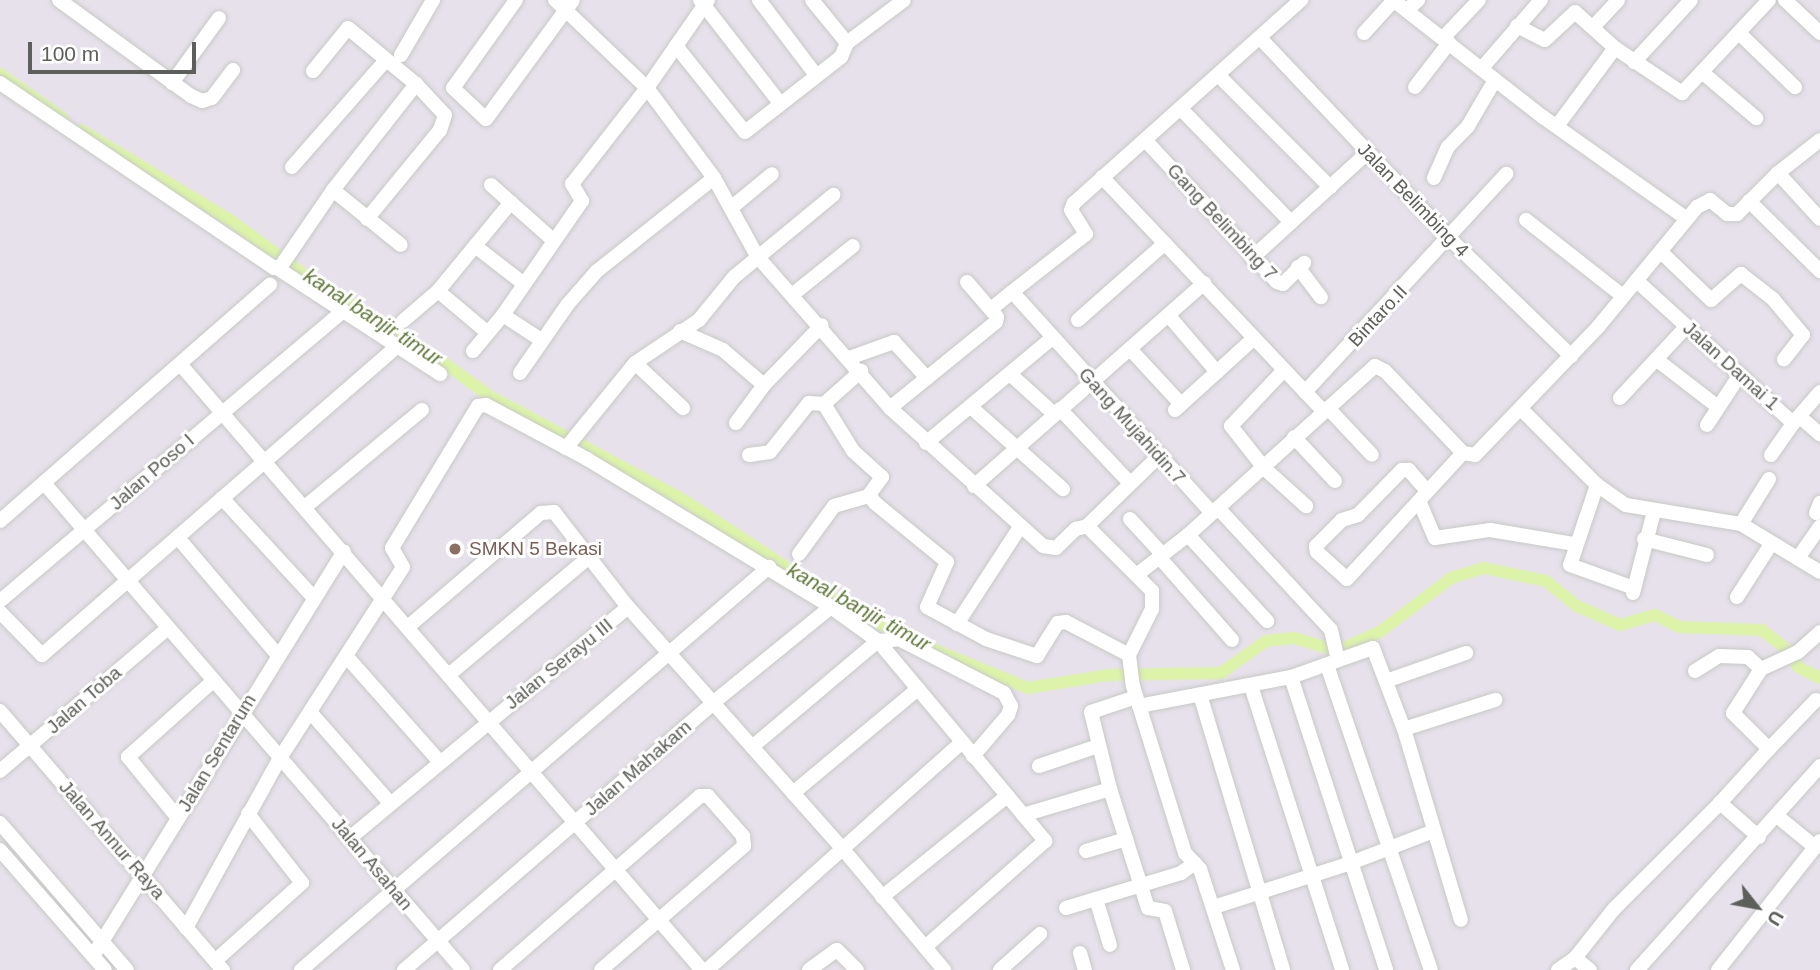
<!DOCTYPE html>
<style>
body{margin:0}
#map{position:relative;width:1820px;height:970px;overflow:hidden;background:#e7e1eb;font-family:Arial,sans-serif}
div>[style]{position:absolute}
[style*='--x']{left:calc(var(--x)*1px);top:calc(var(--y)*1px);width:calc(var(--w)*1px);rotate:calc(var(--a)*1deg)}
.canal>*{height:12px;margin:-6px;padding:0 6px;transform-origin:6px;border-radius:6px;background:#dcf3a9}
.roads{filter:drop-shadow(0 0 2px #c7cac5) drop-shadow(0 0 2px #c7cac5)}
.minor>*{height:14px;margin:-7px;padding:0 7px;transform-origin:7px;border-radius:7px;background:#fff}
.dots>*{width:19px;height:19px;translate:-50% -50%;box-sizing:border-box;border:4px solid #fff;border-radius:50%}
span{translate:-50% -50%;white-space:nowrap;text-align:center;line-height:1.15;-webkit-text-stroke:6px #fff;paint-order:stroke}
.street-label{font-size:19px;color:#5d605a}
.education-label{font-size:19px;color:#785e54}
.left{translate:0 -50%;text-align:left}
.water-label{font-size:21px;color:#617a3a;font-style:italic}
.north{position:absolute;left:1722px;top:872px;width:70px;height:70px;-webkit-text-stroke:5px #fff;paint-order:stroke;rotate:121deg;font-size:19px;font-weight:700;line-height:28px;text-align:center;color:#5d605a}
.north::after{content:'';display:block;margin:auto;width:24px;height:32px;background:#5d605a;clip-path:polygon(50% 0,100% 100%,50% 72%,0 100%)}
.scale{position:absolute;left:28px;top:42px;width:168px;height:32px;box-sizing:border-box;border:4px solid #5d605a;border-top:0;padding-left:9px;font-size:21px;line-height:24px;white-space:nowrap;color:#5d605a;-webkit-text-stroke:5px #fff;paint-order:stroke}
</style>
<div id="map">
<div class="canal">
<div style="--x:0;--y:74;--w:77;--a:34.9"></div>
<div style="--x:81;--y:130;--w:178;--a:31.2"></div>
<div style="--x:233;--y:222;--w:96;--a:36.5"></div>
<div style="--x:310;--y:279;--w:145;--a:31.7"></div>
<div style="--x:433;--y:355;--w:68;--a:36"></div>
<div style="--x:488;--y:395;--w:220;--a:28.2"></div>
<div style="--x:682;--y:499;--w:177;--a:33.2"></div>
<div style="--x:830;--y:596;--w:87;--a:28.9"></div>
<div style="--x:906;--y:638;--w:132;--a:22.3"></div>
<div style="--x:1028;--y:688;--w:81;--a:-9.2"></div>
<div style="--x:1108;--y:675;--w:113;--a:-1"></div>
<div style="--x:1221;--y:673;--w:55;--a:-35.4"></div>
<div style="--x:1266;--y:641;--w:28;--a:-6"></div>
<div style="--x:1294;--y:638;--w:46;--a:16.5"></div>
<div style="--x:1338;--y:651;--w:47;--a:-24.9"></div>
<div style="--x:1381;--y:631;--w:88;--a:-37.1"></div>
<div style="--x:1451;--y:578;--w:34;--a:-17"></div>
<div style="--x:1484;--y:568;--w:63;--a:11.8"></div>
<div style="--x:1546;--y:581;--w:40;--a:39"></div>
<div style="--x:1577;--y:606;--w:47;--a:23.8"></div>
<div style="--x:1620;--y:625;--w:36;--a:-16"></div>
<div style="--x:1655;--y:615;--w:28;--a:26"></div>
<div style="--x:1680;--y:627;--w:82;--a:2.1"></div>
<div style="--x:1762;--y:630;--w:34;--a:38"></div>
<div style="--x:1789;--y:651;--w:18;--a:61"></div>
<div style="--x:1798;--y:667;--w:25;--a:27"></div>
</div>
<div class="roads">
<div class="minor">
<div style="--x:59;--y:0;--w:163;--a:36"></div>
<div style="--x:191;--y:96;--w:12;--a:24"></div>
<div style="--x:202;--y:101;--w:10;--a:-17"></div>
<div style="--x:212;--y:98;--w:35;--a:-53"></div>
<div style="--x:516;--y:0;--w:108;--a:125.6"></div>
<div style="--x:453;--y:88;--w:45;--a:43.2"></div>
<div style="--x:486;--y:119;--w:147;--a:-53.8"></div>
<div style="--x:555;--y:0;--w:127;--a:43.7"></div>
<div style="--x:647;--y:88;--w:112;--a:53.3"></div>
<div style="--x:714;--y:178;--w:89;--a:61.1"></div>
<div style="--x:757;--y:256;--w:202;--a:48.8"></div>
<div style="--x:890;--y:408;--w:206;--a:42"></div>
<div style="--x:1043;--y:546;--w:13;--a:9"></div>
<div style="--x:1056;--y:548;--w:28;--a:-44"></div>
<div style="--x:1076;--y:529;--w:11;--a:-15"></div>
<div style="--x:1087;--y:526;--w:92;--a:45"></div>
<div style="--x:1152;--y:591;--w:18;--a:90"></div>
<div style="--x:1152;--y:609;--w:51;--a:116.6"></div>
<div style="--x:1129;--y:655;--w:31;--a:83"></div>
<div style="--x:1133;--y:686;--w:175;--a:72.7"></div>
<div style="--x:1185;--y:853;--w:22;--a:47"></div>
<div style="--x:1200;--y:869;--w:106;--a:71.9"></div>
<div style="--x:700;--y:0;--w:130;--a:52.2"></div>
<div style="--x:759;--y:0;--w:94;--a:52.8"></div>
<div style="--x:812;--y:0;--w:55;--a:50.9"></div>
<div style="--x:1393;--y:0;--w:190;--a:38"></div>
<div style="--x:1543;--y:117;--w:176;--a:35.3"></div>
<div style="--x:1785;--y:0;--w:48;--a:43.3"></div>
<div style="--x:1407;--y:10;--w:15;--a:-42"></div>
<div style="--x:1517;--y:26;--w:31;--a:27"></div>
<div style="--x:1545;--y:40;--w:41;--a:-43"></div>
<div style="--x:1575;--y:12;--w:54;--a:42"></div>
<div style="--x:1615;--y:48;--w:81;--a:33.9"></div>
<div style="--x:1682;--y:93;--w:127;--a:-46.9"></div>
<div style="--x:1594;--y:26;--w:35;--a:-47"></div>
<div style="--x:1364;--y:33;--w:45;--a:-47.7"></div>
<div style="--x:1739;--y:33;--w:78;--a:44"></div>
<div style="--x:1443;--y:38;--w:52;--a:-46.5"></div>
<div style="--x:1261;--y:39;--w:274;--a:46.6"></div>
<div style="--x:1449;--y:238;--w:170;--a:44"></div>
<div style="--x:676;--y:46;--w:110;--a:51.3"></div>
<div style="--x:745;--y:132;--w:122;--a:-38"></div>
<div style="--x:841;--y:57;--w:15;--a:-67"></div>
<div style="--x:847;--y:43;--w:71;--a:-37"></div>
<div style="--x:401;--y:55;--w:64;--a:-59.8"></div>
<div style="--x:1634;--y:62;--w:84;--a:-47.4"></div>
<div style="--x:1482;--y:68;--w:90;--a:-49.1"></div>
<div style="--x:313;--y:71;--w:55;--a:-50.9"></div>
<div style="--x:348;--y:28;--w:88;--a:39.5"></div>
<div style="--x:416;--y:84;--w:42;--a:46.9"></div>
<div style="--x:445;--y:115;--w:16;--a:108"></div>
<div style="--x:440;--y:130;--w:115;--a:129.4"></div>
<div style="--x:1703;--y:73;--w:70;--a:40.3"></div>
<div style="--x:1220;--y:77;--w:156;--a:45"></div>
<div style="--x:0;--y:83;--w:331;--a:34"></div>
<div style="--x:274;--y:268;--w:7;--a:-16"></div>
<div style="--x:281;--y:266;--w:92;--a:-55.6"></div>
<div style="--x:333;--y:190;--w:87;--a:39"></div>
<div style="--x:172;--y:83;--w:80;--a:-54.1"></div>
<div style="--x:1415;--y:87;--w:56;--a:-52.3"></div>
<div style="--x:1182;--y:110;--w:156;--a:45.8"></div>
<div style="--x:1557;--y:126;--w:97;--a:-53.4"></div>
<div style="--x:1146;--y:141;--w:192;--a:47.1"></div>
<div style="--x:1277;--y:282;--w:6;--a:18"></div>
<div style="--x:1283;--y:284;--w:30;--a:-45"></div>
<div style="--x:292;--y:167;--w:142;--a:-48.7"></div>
<div style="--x:1778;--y:173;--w:62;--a:47.6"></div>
<div style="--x:1102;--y:177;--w:320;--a:46.6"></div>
<div style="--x:1434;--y:178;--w:34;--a:-66"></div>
<div style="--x:1448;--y:147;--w:29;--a:-46"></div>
<div style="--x:1468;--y:126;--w:53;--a:-59.6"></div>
<div style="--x:491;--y:185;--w:84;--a:41.6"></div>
<div style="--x:333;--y:190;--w:135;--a:-51.9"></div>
<div style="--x:1749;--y:201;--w:100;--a:44.6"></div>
<div style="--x:731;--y:208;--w:53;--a:-39.7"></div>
<div style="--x:1526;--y:220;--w:123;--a:38.1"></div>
<div style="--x:475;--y:246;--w:62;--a:37.8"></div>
<div style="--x:1662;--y:253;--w:68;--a:43.8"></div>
<div style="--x:1711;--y:300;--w:40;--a:-41"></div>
<div style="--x:1741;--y:274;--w:41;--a:38"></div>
<div style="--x:1773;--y:299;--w:47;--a:50.2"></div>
<div style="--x:1803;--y:335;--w:31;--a:128"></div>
<div style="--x:1252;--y:258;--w:156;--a:-42.4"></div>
<div style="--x:1298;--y:267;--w:38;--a:53"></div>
<div style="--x:277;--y:268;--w:79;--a:33.1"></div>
<div style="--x:1638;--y:282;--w:210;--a:42.3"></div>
<div style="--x:1793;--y:423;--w:41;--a:-48.9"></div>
<div style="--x:438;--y:291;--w:65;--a:40"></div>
<div style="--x:792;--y:295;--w:78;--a:-38.8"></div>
<div style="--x:991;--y:309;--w:27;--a:-39"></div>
<div style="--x:503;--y:315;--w:139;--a:-55.3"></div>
<div style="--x:582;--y:201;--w:20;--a:-120"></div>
<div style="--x:572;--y:184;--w:122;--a:-52"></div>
<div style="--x:647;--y:88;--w:107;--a:-55.3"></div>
<div style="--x:1169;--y:316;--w:74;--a:49.4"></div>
<div style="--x:1078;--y:320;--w:116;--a:-41.5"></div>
<div style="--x:403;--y:321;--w:46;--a:-40.6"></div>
<div style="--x:438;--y:291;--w:115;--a:-50.6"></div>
<div style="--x:680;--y:331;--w:47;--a:23.8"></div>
<div style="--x:723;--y:350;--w:54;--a:40.5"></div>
<div style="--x:1130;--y:349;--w:75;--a:47.2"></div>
<div style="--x:473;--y:351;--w:47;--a:-50.2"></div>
<div style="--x:503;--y:315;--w:45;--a:33.3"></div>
<div style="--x:849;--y:358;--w:48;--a:-19.6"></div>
<div style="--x:894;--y:342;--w:49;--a:47.5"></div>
<div style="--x:1657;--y:360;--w:77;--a:37.6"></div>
<div style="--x:635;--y:363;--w:66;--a:43.2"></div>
<div style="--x:180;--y:364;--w:800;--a:49.26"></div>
<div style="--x:1284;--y:370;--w:77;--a:133.4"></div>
<div style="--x:1231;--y:426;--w:53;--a:51.8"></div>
<div style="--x:1264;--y:468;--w:57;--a:42.1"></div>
<div style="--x:520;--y:373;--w:84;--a:-55.2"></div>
<div style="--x:568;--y:304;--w:44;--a:-48.7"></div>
<div style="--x:597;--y:271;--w:149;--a:-38.5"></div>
<div style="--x:1010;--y:374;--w:58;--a:42.2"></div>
<div style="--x:1305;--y:392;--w:297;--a:-47.3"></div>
<div style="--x:1620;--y:398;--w:98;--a:-47.1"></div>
<div style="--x:824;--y:404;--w:55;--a:58.3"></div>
<div style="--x:853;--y:451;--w:39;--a:42"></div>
<div style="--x:882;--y:477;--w:22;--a:126"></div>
<div style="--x:869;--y:495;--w:10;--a:53"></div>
<div style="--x:875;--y:503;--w:93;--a:39.3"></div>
<div style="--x:947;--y:562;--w:49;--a:114"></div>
<div style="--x:927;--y:607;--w:67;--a:28.5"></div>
<div style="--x:986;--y:639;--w:54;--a:18.4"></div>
<div style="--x:1037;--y:656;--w:39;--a:-58"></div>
<div style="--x:1058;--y:623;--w:8;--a:-7"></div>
<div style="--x:1066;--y:622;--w:71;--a:27.6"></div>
<div style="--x:890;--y:408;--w:136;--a:-39.1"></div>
<div style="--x:996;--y:322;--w:5;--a:-79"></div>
<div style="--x:997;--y:317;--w:46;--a:-130.6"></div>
<div style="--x:972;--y:408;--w:122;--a:41.7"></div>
<div style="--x:1328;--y:408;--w:64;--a:46.9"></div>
<div style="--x:1060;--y:409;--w:102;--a:46.6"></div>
<div style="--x:1175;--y:410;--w:107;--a:-42.3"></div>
<div style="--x:1522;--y:410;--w:106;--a:45"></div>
<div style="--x:1597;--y:485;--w:35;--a:35"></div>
<div style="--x:1626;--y:505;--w:117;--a:9.4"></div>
<div style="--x:1741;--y:524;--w:92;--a:31.3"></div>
<div style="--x:1799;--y:416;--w:28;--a:41"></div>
<div style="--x:736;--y:423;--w:47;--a:-53.6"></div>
<div style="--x:764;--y:385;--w:83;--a:-46"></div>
<div style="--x:1707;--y:425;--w:59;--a:-56.9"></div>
<div style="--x:1294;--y:437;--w:60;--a:47"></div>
<div style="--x:926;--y:443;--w:164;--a:-39.8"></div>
<div style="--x:566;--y:448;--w:109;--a:-50.9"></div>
<div style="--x:635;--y:363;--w:77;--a:-33.9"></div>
<div style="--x:699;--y:320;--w:55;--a:-50.9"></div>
<div style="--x:734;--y:277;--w:129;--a:-39.6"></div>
<div style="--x:749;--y:455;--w:21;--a:-8"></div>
<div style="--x:770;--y:452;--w:63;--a:-51.5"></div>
<div style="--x:809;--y:403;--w:15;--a:4"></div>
<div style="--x:824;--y:404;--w:50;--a:-41.7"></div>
<div style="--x:1771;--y:455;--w:39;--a:-55"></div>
<div style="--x:44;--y:483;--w:642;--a:49.29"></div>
<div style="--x:1597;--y:485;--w:84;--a:108.6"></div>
<div style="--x:1570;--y:565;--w:68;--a:19.8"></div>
<div style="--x:974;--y:486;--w:307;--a:-41.4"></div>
<div style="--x:1427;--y:491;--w:28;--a:-131"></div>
<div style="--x:1409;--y:470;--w:7;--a:180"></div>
<div style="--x:1402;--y:470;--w:63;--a:134.4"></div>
<div style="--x:1358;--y:515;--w:17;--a:163"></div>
<div style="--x:1342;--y:520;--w:37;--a:135"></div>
<div style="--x:1316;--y:546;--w:6;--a:81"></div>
<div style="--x:1317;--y:552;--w:40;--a:42"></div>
<div style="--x:1347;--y:579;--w:171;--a:-47.4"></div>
<div style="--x:222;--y:498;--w:136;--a:47.4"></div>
<div style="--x:1420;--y:503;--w:38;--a:67"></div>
<div style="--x:1435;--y:538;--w:56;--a:-8.3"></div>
<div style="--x:1490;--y:530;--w:86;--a:9.4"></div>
<div style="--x:305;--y:507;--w:152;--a:-39.7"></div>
<div style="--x:1218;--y:508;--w:166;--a:47.2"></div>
<div style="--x:1331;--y:630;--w:31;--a:77"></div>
<div style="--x:1212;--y:513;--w:298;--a:-132.1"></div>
<div style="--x:1012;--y:292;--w:94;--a:-38.1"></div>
<div style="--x:1086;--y:234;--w:28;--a:-122"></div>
<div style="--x:1071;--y:210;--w:8;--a:-67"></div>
<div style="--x:1074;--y:203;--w:305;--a:-41.8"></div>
<div style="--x:1816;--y:513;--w:11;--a:-68"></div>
<div style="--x:1130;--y:519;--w:49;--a:47.5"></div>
<div style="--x:0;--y:521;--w:359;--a:-41.2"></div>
<div style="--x:1741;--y:524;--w:53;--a:-58.1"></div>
<div style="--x:1087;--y:526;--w:100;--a:-44.2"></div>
<div style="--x:1188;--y:535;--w:117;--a:47.4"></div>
<div style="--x:179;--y:539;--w:151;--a:49.6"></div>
<div style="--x:1644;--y:539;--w:65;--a:14.3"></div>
<div style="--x:799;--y:554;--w:59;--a:-53.9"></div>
<div style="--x:834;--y:506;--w:37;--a:-16"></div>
<div style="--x:1160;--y:558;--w:109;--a:48.7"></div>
<div style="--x:1798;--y:558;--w:39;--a:-55"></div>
<div style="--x:1139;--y:573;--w:62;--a:-37.8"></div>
<div style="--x:1188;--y:535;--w:252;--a:-42.1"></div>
<div style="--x:1375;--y:366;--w:11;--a:27"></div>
<div style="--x:1385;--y:371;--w:113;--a:46.4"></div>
<div style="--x:1463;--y:453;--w:12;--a:9"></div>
<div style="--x:1475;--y:455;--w:178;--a:-46.1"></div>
<div style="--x:1598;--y:327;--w:156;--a:-50.5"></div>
<div style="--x:1697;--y:207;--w:15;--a:-28"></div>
<div style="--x:1710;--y:200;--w:22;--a:39"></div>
<div style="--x:1727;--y:214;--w:10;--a:0"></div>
<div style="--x:1737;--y:214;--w:58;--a:-45"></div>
<div style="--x:1778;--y:173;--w:53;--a:-38.2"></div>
<div style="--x:1633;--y:593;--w:85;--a:-75.6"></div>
<div style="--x:1737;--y:597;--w:63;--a:-57.3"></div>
<div style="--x:0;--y:601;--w:449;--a:-40.2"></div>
<div style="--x:343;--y:311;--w:116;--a:33"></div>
<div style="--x:0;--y:612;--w:60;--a:45.7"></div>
<div style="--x:42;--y:655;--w:471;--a:-41"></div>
<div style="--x:957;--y:624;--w:116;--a:-57"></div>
<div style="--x:409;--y:626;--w:174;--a:-40.6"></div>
<div style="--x:541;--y:513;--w:13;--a:-4"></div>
<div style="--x:554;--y:512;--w:120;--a:52.1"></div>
<div style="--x:628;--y:607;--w:322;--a:48.4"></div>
<div style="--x:842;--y:848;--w:159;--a:50.1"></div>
<div style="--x:347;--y:657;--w:140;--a:48.5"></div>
<div style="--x:1327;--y:665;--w:322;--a:71.2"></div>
<div style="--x:1695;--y:671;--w:28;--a:-32"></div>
<div style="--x:1719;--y:656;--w:29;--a:2"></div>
<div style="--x:1748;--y:657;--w:18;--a:43"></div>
<div style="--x:451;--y:673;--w:177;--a:-40"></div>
<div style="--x:1291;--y:677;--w:308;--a:72"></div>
<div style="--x:1386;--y:681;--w:85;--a:-19.3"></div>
<div style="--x:1251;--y:686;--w:298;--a:72.2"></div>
<div style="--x:1201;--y:698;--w:284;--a:73.2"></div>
<div style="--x:1139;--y:706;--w:155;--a:-10.8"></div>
<div style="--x:1291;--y:677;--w:87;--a:-19.5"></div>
<div style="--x:1373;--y:648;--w:87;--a:69.1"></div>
<div style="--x:1404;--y:729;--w:199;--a:73.4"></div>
<div style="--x:0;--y:711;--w:342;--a:49.3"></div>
<div style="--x:311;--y:713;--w:120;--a:48.7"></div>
<div style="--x:1404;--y:729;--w:96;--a:-17.7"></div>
<div style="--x:752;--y:747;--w:165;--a:-40.1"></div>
<div style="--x:878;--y:641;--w:261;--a:50.1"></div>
<div style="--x:1045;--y:841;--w:160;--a:138.5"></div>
<div style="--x:1769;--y:749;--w:68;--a:-46.2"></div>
<div style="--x:1039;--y:766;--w:62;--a:-18.7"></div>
<div style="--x:0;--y:771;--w:221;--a:-40.4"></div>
<div style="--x:1110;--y:789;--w:125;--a:72.3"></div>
<div style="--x:1148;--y:908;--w:17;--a:10"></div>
<div style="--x:1165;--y:911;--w:62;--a:73"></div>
<div style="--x:793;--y:793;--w:163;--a:-39.8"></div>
<div style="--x:1023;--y:815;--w:91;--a:-16.6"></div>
<div style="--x:1110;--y:789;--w:79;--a:-103.9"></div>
<div style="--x:1091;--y:712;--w:47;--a:-18.4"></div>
<div style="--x:1777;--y:816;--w:49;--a:39.2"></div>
<div style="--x:178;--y:818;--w:79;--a:-129.3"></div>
<div style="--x:128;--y:757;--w:115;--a:-41.8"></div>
<div style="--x:0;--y:823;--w:194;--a:49.2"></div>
<div style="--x:351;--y:837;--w:360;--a:-39.7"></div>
<div style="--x:1759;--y:837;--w:52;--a:-138.9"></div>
<div style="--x:1720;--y:803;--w:73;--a:-47.8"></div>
<div style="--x:1769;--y:749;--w:51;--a:-135"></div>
<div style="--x:1733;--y:713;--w:52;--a:-57.5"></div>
<div style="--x:1761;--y:669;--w:41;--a:-24.7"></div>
<div style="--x:1798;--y:652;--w:30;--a:-42"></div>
<div style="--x:0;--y:850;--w:159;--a:48.8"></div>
<div style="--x:1086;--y:851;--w:42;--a:-16.7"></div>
<div style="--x:882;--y:897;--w:161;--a:-38.9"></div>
<div style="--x:1096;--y:899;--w:48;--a:73.1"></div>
<div style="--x:1214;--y:907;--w:141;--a:-17.8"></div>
<div style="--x:1348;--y:864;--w:92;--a:-21"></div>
<div style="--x:1066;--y:908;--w:120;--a:-16.9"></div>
<div style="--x:1181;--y:873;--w:17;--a:-36"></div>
<div style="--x:186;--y:928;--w:194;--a:-61.1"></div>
<div style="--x:280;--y:758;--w:227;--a:-57.2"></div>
<div style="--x:403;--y:567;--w:22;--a:-120"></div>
<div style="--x:392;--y:548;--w:166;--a:-58.8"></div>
<div style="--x:478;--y:406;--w:8;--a:-7"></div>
<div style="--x:486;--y:405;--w:115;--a:28.1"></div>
<div style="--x:587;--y:459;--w:285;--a:31.2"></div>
<div style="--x:1080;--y:953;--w:18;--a:74"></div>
<div style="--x:93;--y:956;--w:476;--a:-58.2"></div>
<div style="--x:1575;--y:958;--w:63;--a:-51.5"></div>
<div style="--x:1614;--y:909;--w:150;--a:-45"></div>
<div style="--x:215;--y:961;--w:117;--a:-41.9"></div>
<div style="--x:302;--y:883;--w:88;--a:-128"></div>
<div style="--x:301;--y:970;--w:618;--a:-40.73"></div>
<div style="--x:404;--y:970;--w:410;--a:-40.8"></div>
<div style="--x:714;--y:702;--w:151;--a:-39.1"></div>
<div style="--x:831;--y:607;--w:58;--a:35.9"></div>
<div style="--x:878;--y:641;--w:21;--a:-5"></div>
<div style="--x:899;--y:639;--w:118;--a:27.2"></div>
<div style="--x:1004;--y:693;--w:15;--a:62"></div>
<div style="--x:1011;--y:706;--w:9;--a:108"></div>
<div style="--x:1008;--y:715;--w:54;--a:130.5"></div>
<div style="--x:500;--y:970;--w:265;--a:-41"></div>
<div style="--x:700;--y:796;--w:8;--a:0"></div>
<div style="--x:708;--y:796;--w:53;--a:48.8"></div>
<div style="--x:743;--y:836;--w:10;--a:84"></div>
<div style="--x:744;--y:846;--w:189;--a:139.1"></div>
<div style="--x:707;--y:970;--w:341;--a:-41.8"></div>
<div style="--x:809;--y:970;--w:34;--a:-36"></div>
<div style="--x:837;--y:950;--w:28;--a:45"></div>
<div style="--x:1000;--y:970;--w:54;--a:-42"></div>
<div style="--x:1558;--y:970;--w:21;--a:-35"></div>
<div style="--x:1575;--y:958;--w:19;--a:39"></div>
<div style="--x:1637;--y:970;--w:274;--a:-48.1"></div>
<div style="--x:1718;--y:970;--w:164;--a:-51.7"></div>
</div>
</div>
<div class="dots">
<div style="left:455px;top:549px;background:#8d6e63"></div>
</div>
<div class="street-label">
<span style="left:1413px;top:200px;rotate:46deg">Jalan Belimbing 4</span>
<span style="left:1222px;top:222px;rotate:47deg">Gang Belimbing 7</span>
<span style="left:1378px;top:316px;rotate:-47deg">Bintaro.II</span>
<span style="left:1731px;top:366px;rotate:42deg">Jalan Damai 1</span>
<span style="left:1132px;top:426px;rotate:48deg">Gang Mujahidin.7</span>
<span style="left:152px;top:472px;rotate:-41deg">Jalan Poso I</span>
<span style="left:559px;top:664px;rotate:-39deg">Jalan Serayu III</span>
<span style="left:84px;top:700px;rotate:-41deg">Jalan Toba</span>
<span style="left:217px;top:753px;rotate:-59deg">Jalan Sentarum</span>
<span style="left:638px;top:768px;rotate:-41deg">Jalan Mahakam</span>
<span style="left:112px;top:840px;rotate:49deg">Jalan Annur Raya</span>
<span style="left:372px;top:864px;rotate:50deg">Jalan Asahan</span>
</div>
<div class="education-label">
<span class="left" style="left:469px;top:549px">SMKN 5 Bekasi</span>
</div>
<div class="water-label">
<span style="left:373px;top:317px;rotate:33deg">kanal banjir timur</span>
<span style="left:859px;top:607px;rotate:29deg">kanal banjir timur</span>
</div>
<div class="north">U</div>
<div class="scale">100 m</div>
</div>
